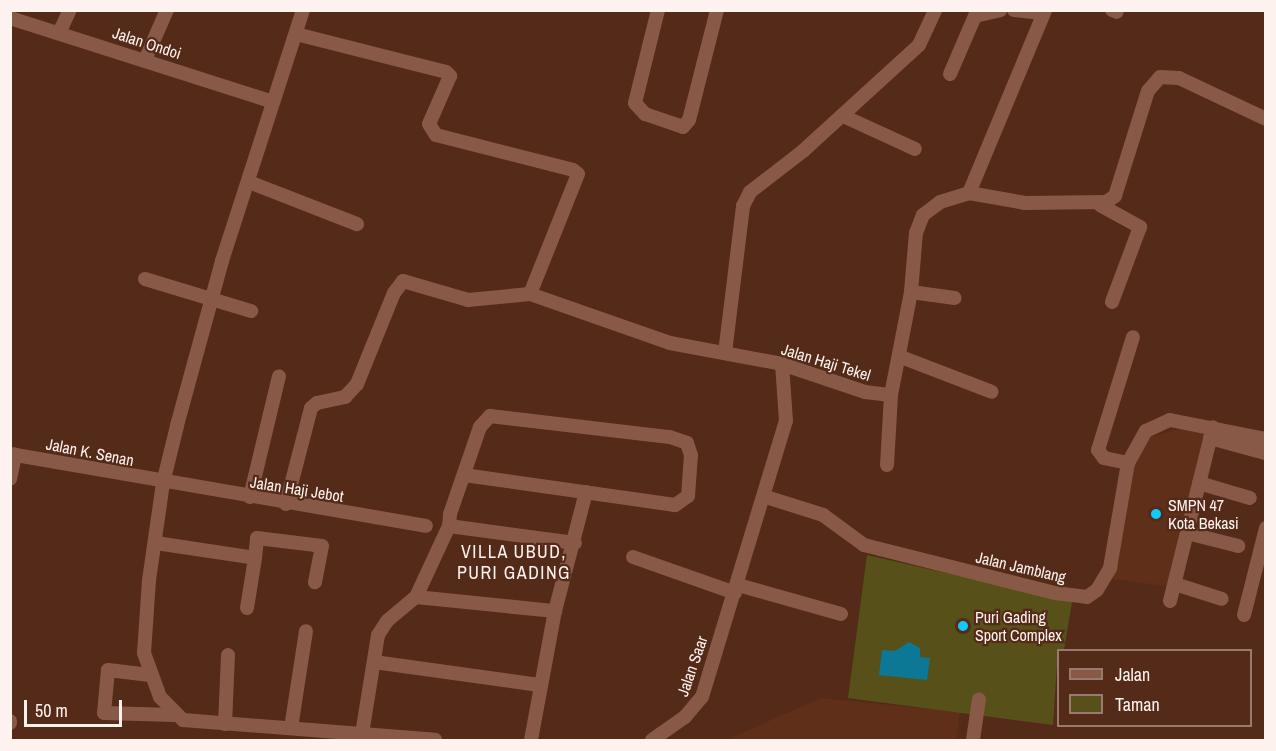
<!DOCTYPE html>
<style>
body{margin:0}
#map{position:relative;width:1276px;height:751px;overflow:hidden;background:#542a18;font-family:"Archivo Narrow",sans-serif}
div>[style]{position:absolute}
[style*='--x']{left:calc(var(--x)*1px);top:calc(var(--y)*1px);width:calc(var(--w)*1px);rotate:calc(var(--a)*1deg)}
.built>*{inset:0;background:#602f19}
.green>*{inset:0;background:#575119}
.water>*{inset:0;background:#0c7895}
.minor>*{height:14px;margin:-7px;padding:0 7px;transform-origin:7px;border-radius:7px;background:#885946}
.dots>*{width:16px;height:16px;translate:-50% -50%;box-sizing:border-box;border:3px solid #542a18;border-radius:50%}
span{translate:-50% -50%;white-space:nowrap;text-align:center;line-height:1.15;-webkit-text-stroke:4.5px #542a18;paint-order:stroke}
.street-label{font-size:16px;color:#fef2ee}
.poi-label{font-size:16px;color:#fef2ee}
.left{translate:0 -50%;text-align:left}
.neighbourhood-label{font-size:18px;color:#fef2ee;letter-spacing:1.5px}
.frame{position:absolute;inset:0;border:12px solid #fef2ee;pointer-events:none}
.legend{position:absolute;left:1057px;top:649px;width:195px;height:78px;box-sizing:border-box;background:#542a18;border:2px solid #987a6e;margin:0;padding:8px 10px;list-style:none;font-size:18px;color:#fef2ee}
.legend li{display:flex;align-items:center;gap:12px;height:30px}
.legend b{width:30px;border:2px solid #987a6e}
.scale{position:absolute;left:24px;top:700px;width:98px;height:27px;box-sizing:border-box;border:3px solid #fef2ee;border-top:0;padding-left:8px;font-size:18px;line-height:21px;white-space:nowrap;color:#fef2ee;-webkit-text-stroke:4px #542a18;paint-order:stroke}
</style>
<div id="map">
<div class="built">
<div style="clip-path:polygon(1179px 429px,1208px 433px,1172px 587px,1112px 579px,1135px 450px,1144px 439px)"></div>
<div style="clip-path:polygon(821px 698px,960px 712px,956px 740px,726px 740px)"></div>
</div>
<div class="green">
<div style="clip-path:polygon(867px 555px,1072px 602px,1064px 650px,1058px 650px,1053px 725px,848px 698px)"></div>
</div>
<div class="water">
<div style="clip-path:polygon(909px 642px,920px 648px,920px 657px,930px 658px,927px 680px,879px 675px,882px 650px,895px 651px)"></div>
</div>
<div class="minor">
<div style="--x:303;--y:10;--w:264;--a:107.9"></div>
<div style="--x:222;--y:261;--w:171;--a:105.3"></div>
<div style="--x:177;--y:426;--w:59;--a:103.8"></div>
<div style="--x:163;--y:483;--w:98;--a:98.2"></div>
<div style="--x:149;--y:580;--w:73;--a:93.9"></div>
<div style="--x:144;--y:653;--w:47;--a:70"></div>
<div style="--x:160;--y:697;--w:33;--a:45"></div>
<div style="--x:183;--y:720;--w:253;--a:4.5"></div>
<div style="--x:658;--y:10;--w:96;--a:103.9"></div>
<div style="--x:635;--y:103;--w:15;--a:48"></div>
<div style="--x:645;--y:114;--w:40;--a:18.9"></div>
<div style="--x:683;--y:127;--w:9;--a:-49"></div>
<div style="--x:689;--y:120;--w:114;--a:-75.7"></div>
<div style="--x:1014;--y:10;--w:29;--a:6"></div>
<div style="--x:1112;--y:10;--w:5;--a:22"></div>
<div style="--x:10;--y:18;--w:276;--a:17.7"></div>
<div style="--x:60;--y:31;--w:23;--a:-65"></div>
<div style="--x:296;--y:34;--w:155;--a:14.2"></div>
<div style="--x:446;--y:72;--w:6;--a:45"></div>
<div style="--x:450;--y:76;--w:52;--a:113.6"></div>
<div style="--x:429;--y:124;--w:13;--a:58"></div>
<div style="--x:436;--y:135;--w:141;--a:14.3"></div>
<div style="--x:573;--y:170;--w:6;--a:39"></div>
<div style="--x:578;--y:174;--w:129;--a:111.8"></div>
<div style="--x:145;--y:60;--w:55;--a:-66.3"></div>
<div style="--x:950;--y:74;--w:63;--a:-66.7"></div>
<div style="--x:975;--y:16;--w:26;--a:-13"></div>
<div style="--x:843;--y:116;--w:79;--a:24.6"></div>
<div style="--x:249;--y:182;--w:116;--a:21.3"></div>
<div style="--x:969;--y:193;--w:198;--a:-67.4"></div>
<div style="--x:1100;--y:205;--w:46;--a:28.8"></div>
<div style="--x:1140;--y:227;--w:80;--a:110.5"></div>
<div style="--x:145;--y:279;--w:111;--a:16.8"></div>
<div style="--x:911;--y:292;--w:44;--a:7.8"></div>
<div style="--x:725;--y:353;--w:148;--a:-83"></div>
<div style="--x:743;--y:206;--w:16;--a:-63"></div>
<div style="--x:750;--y:192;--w:67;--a:-37.7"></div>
<div style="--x:803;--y:151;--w:157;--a:-42.4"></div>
<div style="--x:919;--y:45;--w:38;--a:-65"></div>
<div style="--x:901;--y:357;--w:97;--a:21"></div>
<div style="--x:1210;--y:438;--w:57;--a:15.3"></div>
<div style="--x:10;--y:454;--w:422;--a:9.8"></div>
<div style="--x:1128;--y:463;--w:25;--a:-168"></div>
<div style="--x:1104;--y:458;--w:10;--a:-127"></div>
<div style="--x:1098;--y:450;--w:118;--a:-72.8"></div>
<div style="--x:887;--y:465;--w:70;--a:-86.7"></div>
<div style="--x:10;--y:479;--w:25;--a:-78"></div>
<div style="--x:1199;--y:483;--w:53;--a:16.4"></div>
<div style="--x:250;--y:497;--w:124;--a:-76.5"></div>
<div style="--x:766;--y:497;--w:60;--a:17.5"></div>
<div style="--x:823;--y:515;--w:51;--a:36.2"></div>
<div style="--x:864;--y:545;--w:197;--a:14.1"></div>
<div style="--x:1055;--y:593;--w:32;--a:7"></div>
<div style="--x:1087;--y:597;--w:12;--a:-35"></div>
<div style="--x:1097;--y:590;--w:26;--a:-59"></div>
<div style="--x:1110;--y:568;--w:107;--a:-80.3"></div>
<div style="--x:1128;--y:463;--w:37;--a:-61"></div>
<div style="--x:1146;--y:431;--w:26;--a:-25"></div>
<div style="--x:1170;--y:420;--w:98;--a:11.2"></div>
<div style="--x:286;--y:504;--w:99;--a:-75.4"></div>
<div style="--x:311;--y:408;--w:8;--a:-40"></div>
<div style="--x:317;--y:403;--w:29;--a:-12"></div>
<div style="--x:345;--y:397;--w:18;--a:-47"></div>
<div style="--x:357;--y:384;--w:98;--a:-67.9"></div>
<div style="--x:394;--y:293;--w:15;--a:-53"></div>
<div style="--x:403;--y:281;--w:68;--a:16.3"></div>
<div style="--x:468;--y:300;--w:62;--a:-5.5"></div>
<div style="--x:530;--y:294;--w:148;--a:19.3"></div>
<div style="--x:670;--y:343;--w:114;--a:10.6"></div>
<div style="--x:782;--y:364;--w:88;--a:18.6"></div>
<div style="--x:865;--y:392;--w:26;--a:7"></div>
<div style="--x:891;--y:395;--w:105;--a:-79"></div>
<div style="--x:911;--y:292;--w:59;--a:-85.2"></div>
<div style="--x:916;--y:233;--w:19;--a:-69"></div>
<div style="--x:923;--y:215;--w:21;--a:-37"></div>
<div style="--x:940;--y:202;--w:30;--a:-17"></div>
<div style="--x:969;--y:193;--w:57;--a:10.1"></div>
<div style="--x:1025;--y:203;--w:81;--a:-0.7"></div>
<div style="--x:1106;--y:202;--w:11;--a:-34"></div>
<div style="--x:1115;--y:196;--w:110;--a:-72.6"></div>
<div style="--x:1148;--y:91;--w:18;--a:-49"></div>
<div style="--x:1160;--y:77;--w:19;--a:3"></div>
<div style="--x:1179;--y:78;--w:96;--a:25.2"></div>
<div style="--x:449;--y:526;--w:12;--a:-85"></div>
<div style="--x:450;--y:514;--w:92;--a:-71"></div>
<div style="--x:480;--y:427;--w:15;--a:-48"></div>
<div style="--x:490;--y:416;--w:181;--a:6.7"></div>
<div style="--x:670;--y:437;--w:18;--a:19"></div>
<div style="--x:687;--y:443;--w:13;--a:72"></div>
<div style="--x:691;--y:455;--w:41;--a:94.2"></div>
<div style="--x:688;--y:496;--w:16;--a:145"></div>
<div style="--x:675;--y:505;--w:213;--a:-171.9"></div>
<div style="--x:1187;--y:533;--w:53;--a:14.3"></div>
<div style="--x:156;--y:543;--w:100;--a:8.6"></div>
<div style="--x:255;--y:558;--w:20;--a:-84"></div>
<div style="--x:257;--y:538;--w:65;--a:7"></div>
<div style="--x:322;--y:546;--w:37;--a:101"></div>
<div style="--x:633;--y:557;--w:108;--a:19.4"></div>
<div style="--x:1175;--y:584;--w:49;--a:17.7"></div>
<div style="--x:738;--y:585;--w:107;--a:15.7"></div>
<div style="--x:416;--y:597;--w:140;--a:5.8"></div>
<div style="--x:1170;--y:601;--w:179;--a:-76.1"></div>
<div style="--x:247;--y:608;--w:51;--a:-80.9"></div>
<div style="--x:1244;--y:615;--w:90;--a:-75.8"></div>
<div style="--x:374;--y:662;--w:167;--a:7.9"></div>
<div style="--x:150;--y:675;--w:42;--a:-173.2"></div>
<div style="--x:108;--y:670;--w:43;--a:95.3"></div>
<div style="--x:104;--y:713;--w:70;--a:1.6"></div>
<div style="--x:10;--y:721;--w:2;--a:90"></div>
<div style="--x:225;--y:724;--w:69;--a:-87.5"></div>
<div style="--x:291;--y:728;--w:98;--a:-81.2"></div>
<div style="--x:361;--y:740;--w:106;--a:-80.8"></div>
<div style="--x:378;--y:635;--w:17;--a:-57"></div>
<div style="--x:387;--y:621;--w:38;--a:-40"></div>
<div style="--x:416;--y:597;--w:78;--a:-65.1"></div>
<div style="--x:449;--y:526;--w:127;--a:7.7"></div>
<div style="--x:531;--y:740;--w:131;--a:-79.5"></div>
<div style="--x:555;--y:611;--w:123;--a:-75.4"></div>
<div style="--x:652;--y:740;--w:40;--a:-34.9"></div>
<div style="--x:685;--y:717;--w:26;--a:-50"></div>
<div style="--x:702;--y:697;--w:288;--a:-73.1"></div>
<div style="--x:786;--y:421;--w:57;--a:-94"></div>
<div style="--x:973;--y:740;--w:41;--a:-81.7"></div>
</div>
<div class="dots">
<div style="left:1156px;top:514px;background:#10cafa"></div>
<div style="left:963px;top:626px;background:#10cafa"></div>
</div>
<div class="street-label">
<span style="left:147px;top:43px;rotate:18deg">Jalan Ondoi</span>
<span style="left:826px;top:362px;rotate:17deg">Jalan Haji Tekel</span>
<span style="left:90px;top:452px;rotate:11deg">Jalan K. Senan</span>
<span style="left:297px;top:489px;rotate:9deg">Jalan Haji Jebot</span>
<span style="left:1021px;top:567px;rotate:13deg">Jalan Jamblang</span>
<span style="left:692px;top:666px;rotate:-71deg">Jalan Saar</span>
</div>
<div class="poi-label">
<span class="left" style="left:1168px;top:514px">SMPN 47<br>Kota Bekasi</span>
<span class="left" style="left:975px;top:626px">Puri Gading<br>Sport Complex</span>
</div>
<div class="neighbourhood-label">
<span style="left:514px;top:563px">VILLA UBUD,<br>PURI GADING</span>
</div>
<div class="frame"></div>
<ul class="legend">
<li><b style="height:8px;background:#885946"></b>Jalan</li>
<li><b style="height:16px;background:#575119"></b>Taman</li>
</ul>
<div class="scale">50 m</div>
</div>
